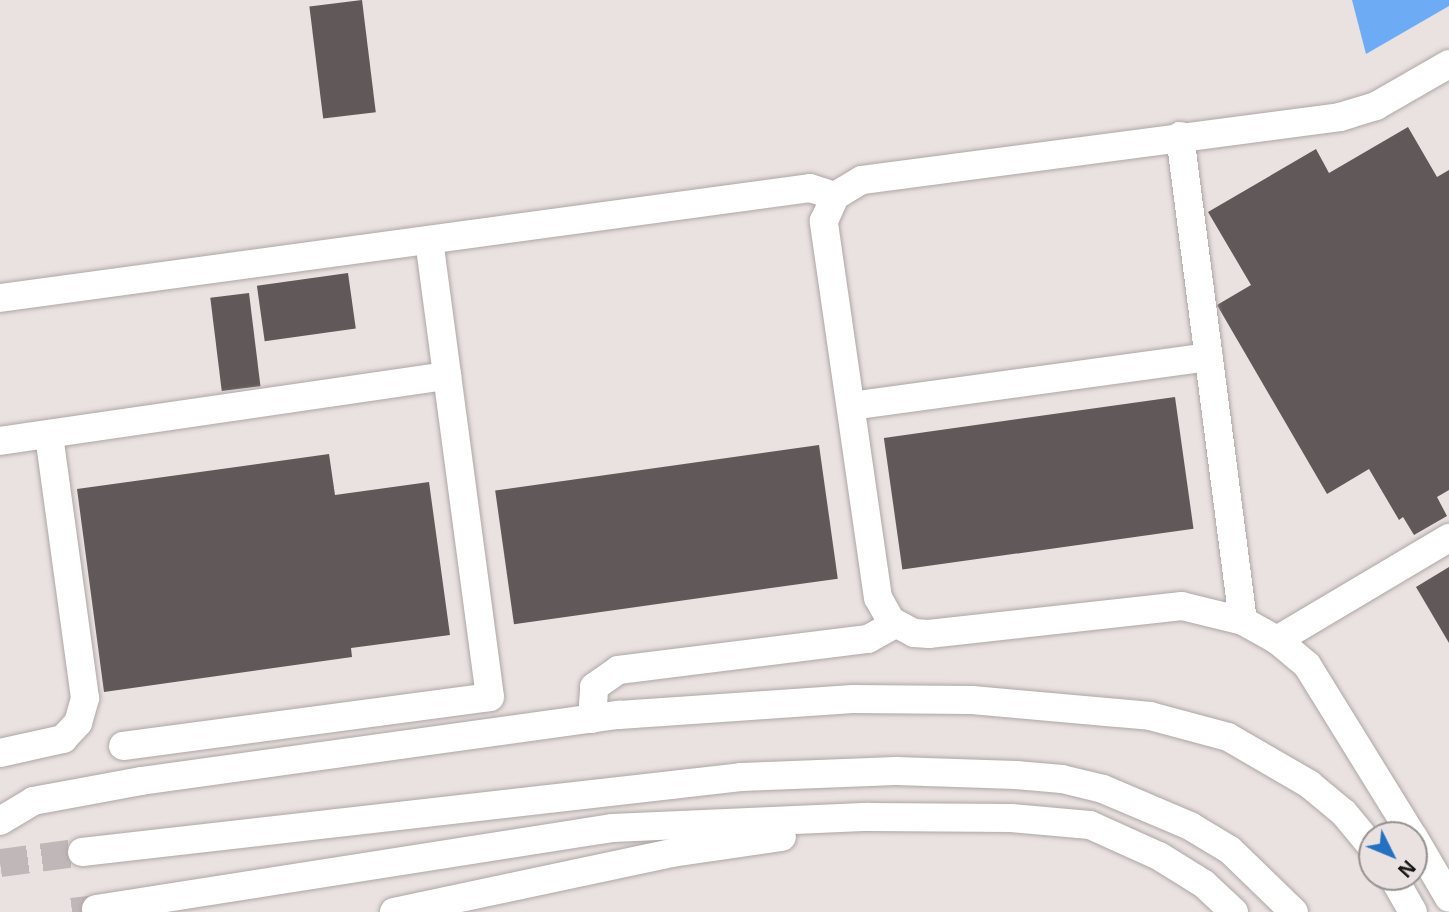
<!DOCTYPE html>
<style>
body{margin:0}
#map{position:relative;width:1449px;height:912px;overflow:hidden;background:#eae1e1;font-family:"Open Sans",sans-serif}
div>[style]{position:absolute}
[style*='--x']{left:calc(var(--x)*1px);top:calc(var(--y)*1px);width:calc(var(--w)*1px);rotate:calc(var(--a)*1deg)}
.water>*{inset:0;background:#6dacf5}
.building>*{inset:0;background:#615959;transform-origin:0 0}
.minor-tunnel>*{height:28px;margin-top:-14px;transform-origin:0;background:repeating-linear-gradient(90deg,#c0b8b8 0 28px,transparent 0 42px)}
.roads{filter:drop-shadow(0 0 2px #aea6a5) drop-shadow(0 0 2px #aea6a5)}
.minor>*{height:28px;margin:-14px;padding:0 14px;transform-origin:14px;border-radius:14px;background:#fff}
span{translate:-50% -50%;white-space:nowrap;text-align:center;line-height:1.15;-webkit-text-stroke:7px #eae1e1;paint-order:stroke}
.north{position:absolute;left:1358px;top:821px;width:70px;height:70px;box-sizing:border-box;background:#eae1e1;border:2px solid #969090;border-radius:50%;rotate:133deg;font-size:19px;font-weight:700;line-height:28px;text-align:center;color:#191616}
.north::after{content:'';display:block;margin:auto;width:24px;height:32px;background:#2371c0;clip-path:polygon(50% 0,100% 100%,50% 72%,0 100%)}
</style>
<div id="map">
<div class="water">
<div style="clip-path:polygon(1352px 0,1449px 0,1449px 6px,1366px 54px)"></div>
</div>
<div class="building">
<div style="left:362px;top:0;width:113px;height:53px;rotate:83deg"></div>
<div style="clip-path:polygon(1408px 127px,1437px 177px,1449px 170px,1449px 490px,1437px 497px,1447px 516px,1414px 535px,1403px 517px,1399px 520px,1369px 469px,1327px 494px,1217px 305px,1251px 285px,1208px 212px,1316px 149px,1329px 173px)"></div>
<div style="left:348px;top:273px;width:56px;height:92px;rotate:82deg"></div>
<div style="left:249px;top:293px;width:94px;height:39px;rotate:83deg"></div>
<div style="left:1175px;top:397px;width:133px;height:294px;rotate:82deg"></div>
<div style="left:819px;top:445px;width:135px;height:327px;rotate:82deg"></div>
<div style="clip-path:polygon(329px 454px,335px 495px,429px 482px,450px 635px,351px 648px,352px 657px,104px 692px,77px 489px)"></div>
<div style="clip-path:polygon(1449px 567px,1449px 643px,1416px 587px)"></div>
</div>
<div class="minor-tunnel">
<div style="--x:0;--y:863;--w:83;--a:-7.6"></div>
<div style="--x:72;--y:912;--w:24;--a:-7"></div>
</div>
<div class="roads">
<div class="minor">
<div style="--x:1180;--y:136;--w:489;--a:82.6"></div>
<div style="--x:0;--y:298;--w:817;--a:-7.73"></div>
<div style="--x:810;--y:188;--w:26;--a:18"></div>
<div style="--x:851;--y:406;--w:361;--a:-7.8"></div>
<div style="--x:0;--y:441;--w:452;--a:-8.3"></div>
<div style="--x:1277;--y:640;--w:200;--a:-30.7"></div>
<div style="--x:592;--y:719;--w:32;--a:-86"></div>
<div style="--x:594;--y:687;--w:29;--a:-35"></div>
<div style="--x:618;--y:670;--w:252;--a:-7.1"></div>
<div style="--x:868;--y:639;--w:31;--a:-29"></div>
<div style="--x:123;--y:746;--w:370;--a:-7.6"></div>
<div style="--x:490;--y:697;--w:461;--a:-97.6"></div>
<div style="--x:0;--y:753;--w:65;--a:-12.5"></div>
<div style="--x:63;--y:739;--w:22;--a:-47"></div>
<div style="--x:78;--y:723;--w:26;--a:-74"></div>
<div style="--x:85;--y:698;--w:266;--a:-97.8"></div>
<div style="--x:0;--y:821;--w:39;--a:-31"></div>
<div style="--x:33;--y:801;--w:110;--a:-10.5"></div>
<div style="--x:141;--y:781;--w:483;--a:-7.9"></div>
<div style="--x:619;--y:715;--w:234;--a:-3.9"></div>
<div style="--x:852;--y:699;--w:120;--a:0.5"></div>
<div style="--x:972;--y:700;--w:179;--a:5.1"></div>
<div style="--x:1150;--y:716;--w:81;--a:15.1"></div>
<div style="--x:1228;--y:737;--w:94;--a:30.1"></div>
<div style="--x:1309;--y:784;--w:45;--a:39.6"></div>
<div style="--x:1344;--y:813;--w:44;--a:50.5"></div>
<div style="--x:1412;--y:835;--w:200;--a:-121.7"></div>
<div style="--x:1307;--y:665;--w:39;--a:-140"></div>
<div style="--x:1277;--y:640;--w:39;--a:-151"></div>
<div style="--x:1243;--y:621;--w:63;--a:-166.2"></div>
<div style="--x:1182;--y:606;--w:255;--a:173.7"></div>
<div style="--x:929;--y:634;--w:15;--a:-176"></div>
<div style="--x:914;--y:633;--w:26;--a:-152"></div>
<div style="--x:891;--y:621;--w:26;--a:-119"></div>
<div style="--x:878;--y:598;--w:381;--a:-98.2"></div>
<div style="--x:824;--y:221;--w:27;--a:-66"></div>
<div style="--x:835;--y:196;--w:31;--a:-31"></div>
<div style="--x:862;--y:180;--w:482;--a:-7.5"></div>
<div style="--x:1340;--y:117;--w:38;--a:-17"></div>
<div style="--x:1376;--y:106;--w:84;--a:-29.9"></div>
<div style="--x:1414;--y:838;--w:69;--a:59.7"></div>
<div style="--x:82;--y:852;--w:663;--a:-6.49"></div>
<div style="--x:741;--y:777;--w:155;--a:-2.2"></div>
<div style="--x:896;--y:771;--w:120;--a:1.9"></div>
<div style="--x:1016;--y:775;--w:46;--a:5"></div>
<div style="--x:1062;--y:779;--w:42;--a:13.7"></div>
<div style="--x:1103;--y:789;--w:95;--a:23"></div>
<div style="--x:1190;--y:826;--w:47;--a:31"></div>
<div style="--x:1230;--y:850;--w:89;--a:44.1"></div>
<div style="--x:1393;--y:877;--w:40;--a:60.3"></div>
<div style="--x:96;--y:909;--w:522;--a:-8.92"></div>
<div style="--x:612;--y:828;--w:257;--a:-2.5"></div>
<div style="--x:869;--y:817;--w:142;--a:0.4"></div>
<div style="--x:1011;--y:818;--w:79;--a:5.1"></div>
<div style="--x:1090;--y:825;--w:76;--a:24.2"></div>
<div style="--x:1159;--y:856;--w:53;--a:31.9"></div>
<div style="--x:1204;--y:884;--w:41;--a:43"></div>
<div style="--x:394;--y:912;--w:284;--a:-12"></div>
<div style="--x:672;--y:853;--w:111;--a:-8.3"></div>
</div>
</div>
<div class="north">N</div>
</div>
